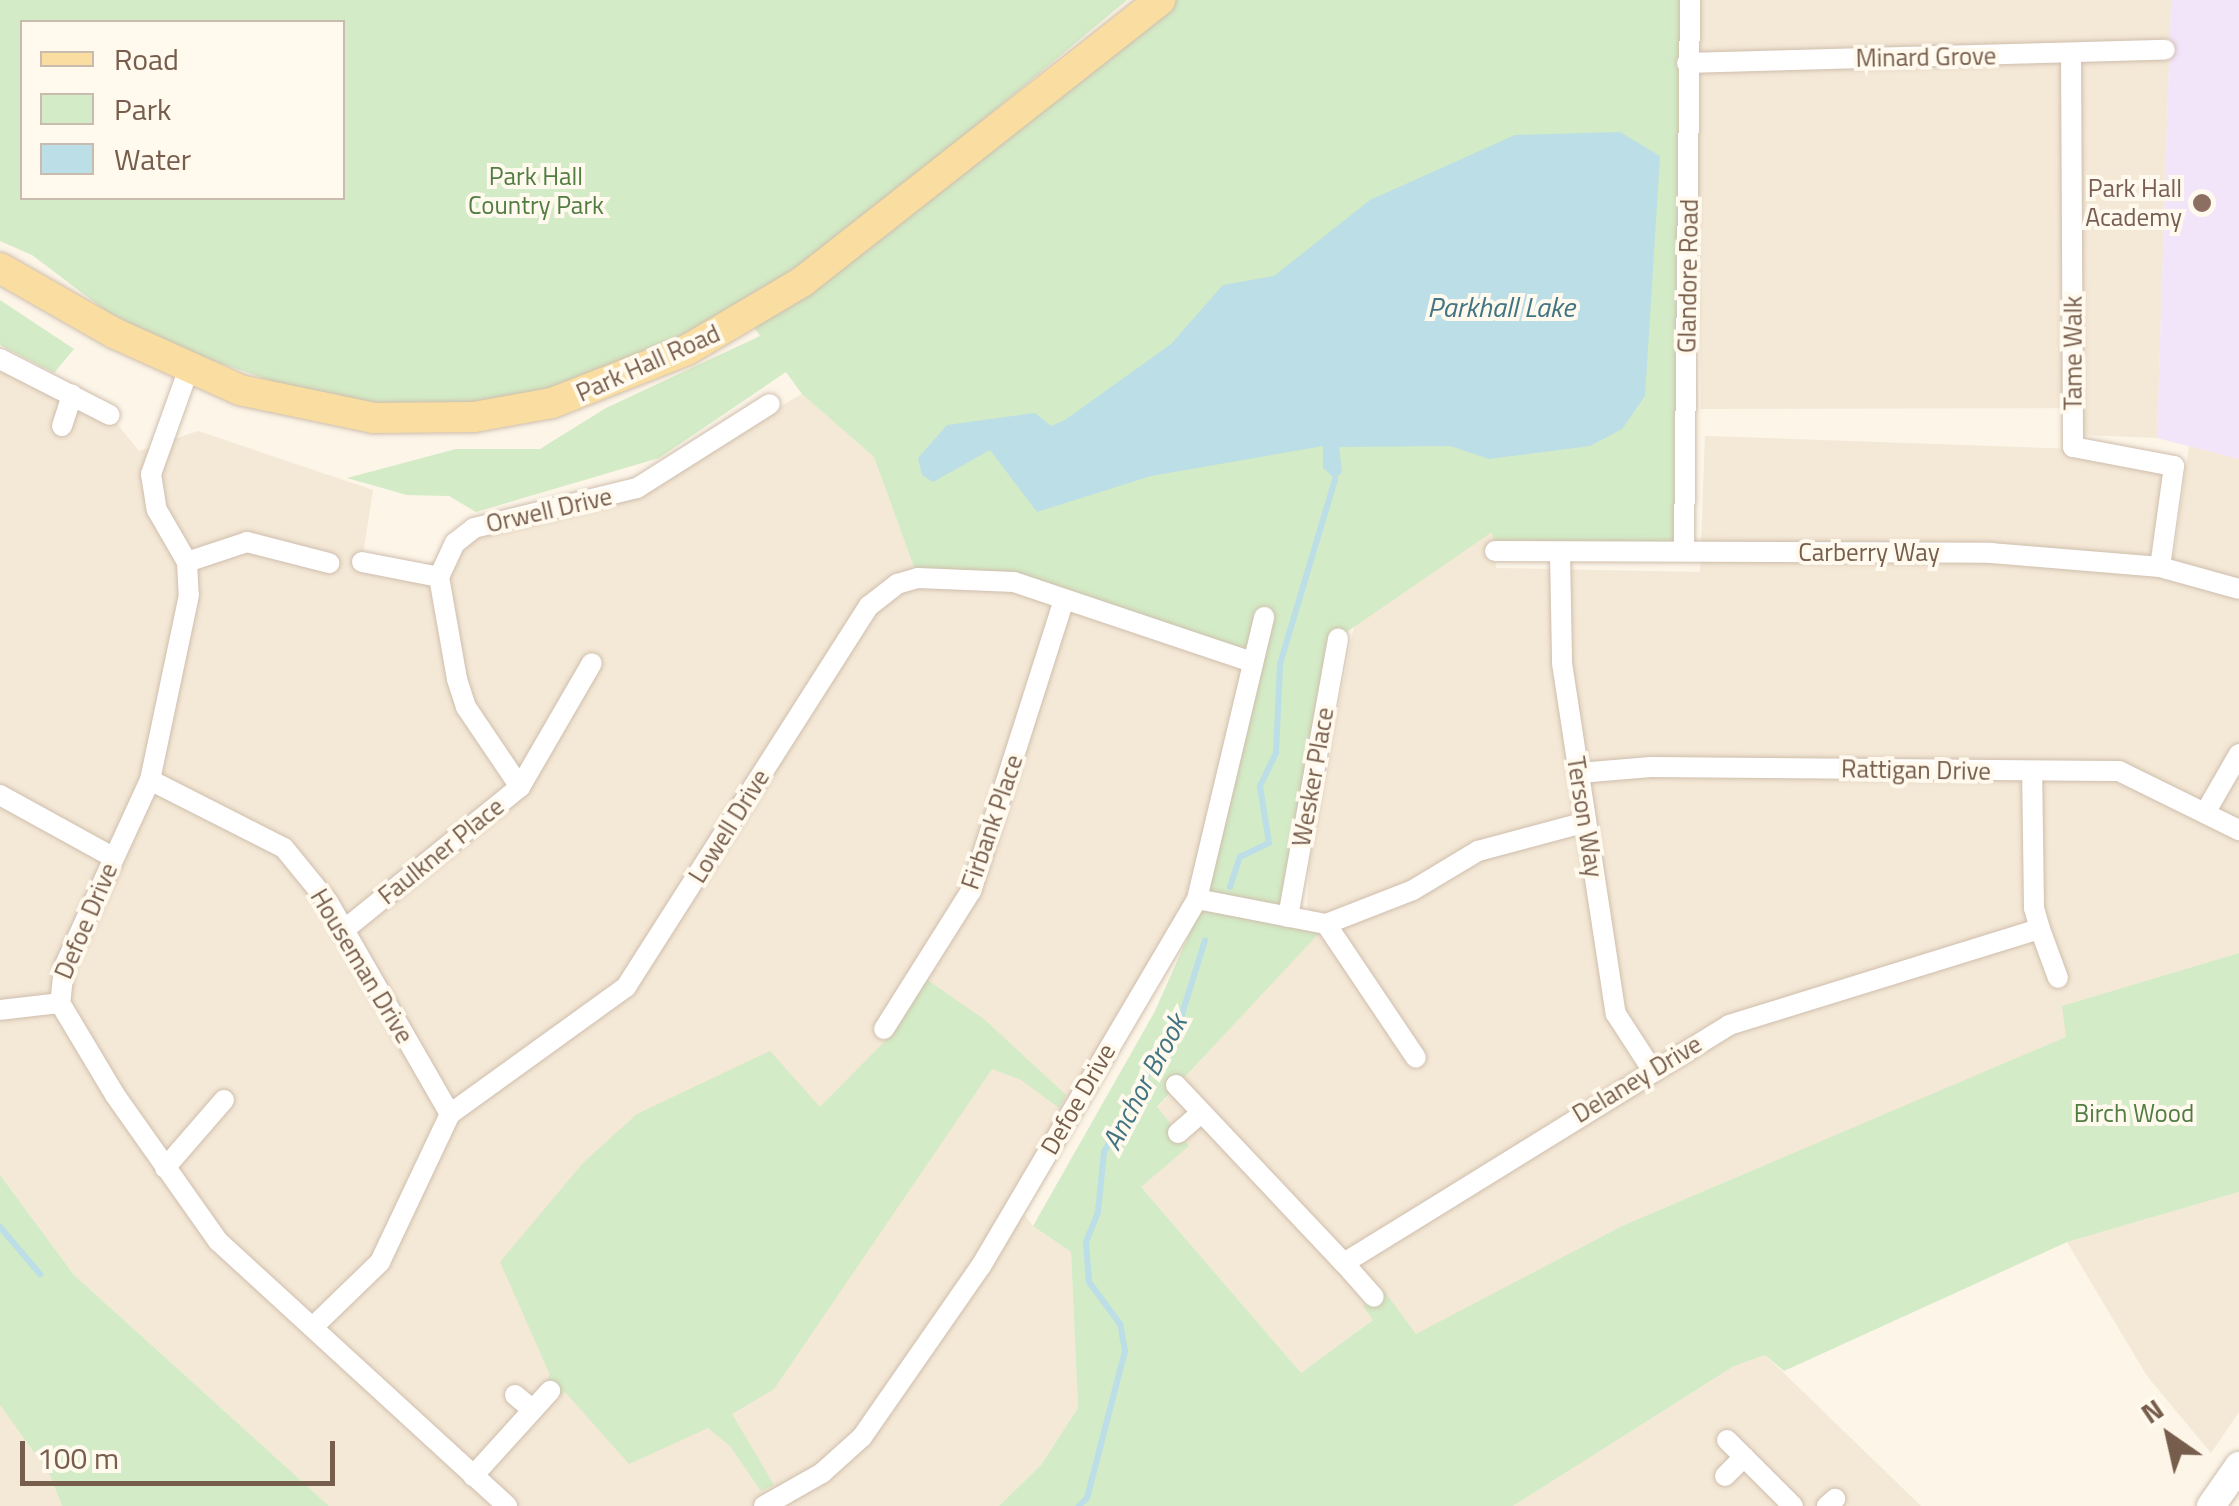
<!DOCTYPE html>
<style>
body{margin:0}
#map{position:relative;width:2239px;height:1506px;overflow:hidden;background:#fcf5e8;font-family:"Titillium Web",sans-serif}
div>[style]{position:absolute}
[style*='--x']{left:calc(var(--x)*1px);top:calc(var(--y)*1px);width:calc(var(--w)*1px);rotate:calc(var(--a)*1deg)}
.residential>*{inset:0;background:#f4e8d6}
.education>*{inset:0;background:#f2e4f9}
.green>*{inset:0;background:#d3ebc6}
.water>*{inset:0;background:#bcdee7}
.stream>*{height:6px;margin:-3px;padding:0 3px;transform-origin:3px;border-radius:3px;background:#bcdee7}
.roads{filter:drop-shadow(0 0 2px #cfbead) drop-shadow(0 0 2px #cfbead)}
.street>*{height:20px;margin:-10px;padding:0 10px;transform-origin:10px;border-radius:10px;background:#fff}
.secondary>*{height:28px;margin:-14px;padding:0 14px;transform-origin:14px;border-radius:14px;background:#fff}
.primary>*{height:30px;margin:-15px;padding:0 15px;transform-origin:15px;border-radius:15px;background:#fadea1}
.dots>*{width:28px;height:28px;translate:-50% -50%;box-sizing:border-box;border:5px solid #fff9ee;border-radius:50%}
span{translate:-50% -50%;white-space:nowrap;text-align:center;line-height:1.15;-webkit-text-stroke:8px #fff9ee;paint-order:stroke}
.street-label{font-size:25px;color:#775d4b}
.park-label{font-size:25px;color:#517d43}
.education-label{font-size:25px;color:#785e54}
.right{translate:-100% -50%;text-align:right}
.water-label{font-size:28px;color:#427583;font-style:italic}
.legend{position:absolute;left:20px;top:20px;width:325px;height:180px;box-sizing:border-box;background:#fff9ee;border:2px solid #c9bbad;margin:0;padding:12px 18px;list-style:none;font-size:30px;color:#775d4b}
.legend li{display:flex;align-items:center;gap:20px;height:50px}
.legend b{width:50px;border:2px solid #c9bbad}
.north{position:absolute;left:2119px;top:1386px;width:100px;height:100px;-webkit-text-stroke:8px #fff9ee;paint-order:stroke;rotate:326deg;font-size:28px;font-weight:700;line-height:40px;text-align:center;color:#775d4b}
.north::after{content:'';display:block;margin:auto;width:35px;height:45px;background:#775d4b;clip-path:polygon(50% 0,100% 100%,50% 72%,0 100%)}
.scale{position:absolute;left:20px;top:1441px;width:315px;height:45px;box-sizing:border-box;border:5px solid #775d4b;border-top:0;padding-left:12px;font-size:30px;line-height:35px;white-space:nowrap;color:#775d4b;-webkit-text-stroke:8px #fff9ee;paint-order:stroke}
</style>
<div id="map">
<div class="residential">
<div style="clip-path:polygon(1695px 0,2171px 0,2157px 438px,2083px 435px,2083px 408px,1701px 409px)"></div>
<div style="clip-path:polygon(0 359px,110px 415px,139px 451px,198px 431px,373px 490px,362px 561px,403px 569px,444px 558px,503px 522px,660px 475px,802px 394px,874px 457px,918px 578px,1014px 582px,1252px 662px,1197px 899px,1017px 1204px,1033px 1226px,1071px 1252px,1078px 1408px,1041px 1465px,999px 1506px,329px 1506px,74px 1275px,0 1175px)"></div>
<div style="clip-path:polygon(1705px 436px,2078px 449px,2170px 462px,2156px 551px,2174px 555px,2189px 446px,2239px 459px,2239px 953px,2063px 1006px,2067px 1037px,1622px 1226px,1416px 1335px,1383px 1292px,1373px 1320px,1301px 1373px,1141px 1187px,1188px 1146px,1157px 1108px,1326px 924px,1307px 908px,1309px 866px,1354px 626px,1493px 531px,1496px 568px,1700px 572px)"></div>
<div style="clip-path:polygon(2239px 1192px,2239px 1412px,2211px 1453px,2147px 1376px,2067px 1242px)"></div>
<div style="clip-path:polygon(1765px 1355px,1921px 1506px,1513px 1506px,1734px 1366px)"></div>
<div style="clip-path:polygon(0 1405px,50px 1475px,62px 1506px,0 1506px)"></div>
</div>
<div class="education">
<div style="clip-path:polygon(2171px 0,2239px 0,2239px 459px,2157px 438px)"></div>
</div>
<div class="green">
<div style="clip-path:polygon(evenodd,0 0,1127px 0,842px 238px,721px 315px,640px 357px,562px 386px,496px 402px,421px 407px,352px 402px,286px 386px,182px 350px,106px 311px,32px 255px,0 241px,0 0,22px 22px,342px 22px,342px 198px,22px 198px,22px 22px)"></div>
<div style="clip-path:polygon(1161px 0,1690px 0,1684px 551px,1494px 545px,1492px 532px,1338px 638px,1288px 917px,1197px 899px,1252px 662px,1014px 582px,918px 578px,874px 457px,802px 394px,786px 372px,659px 458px,476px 512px,449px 496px,407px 495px,347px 478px,456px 449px,540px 449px,606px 408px,760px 336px,747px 317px)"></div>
<div style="clip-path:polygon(0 300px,74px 349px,54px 373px,0 345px)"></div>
<div style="clip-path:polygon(1200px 910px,1321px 931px,1157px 1107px,1189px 1146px,1141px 1187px,1301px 1373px,1373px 1320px,1363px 1306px,1384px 1291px,1416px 1334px,1622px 1226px,2066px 1037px,2062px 1006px,2239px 953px,2239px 1192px,2067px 1242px,1784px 1371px,1765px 1355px,1734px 1366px,1513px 1506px,999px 1506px,1041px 1465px,1078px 1408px,1071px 1252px,1033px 1226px,1154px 1013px)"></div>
<div style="clip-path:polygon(926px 979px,985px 1020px,1066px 1095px,1059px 1108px,1021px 1080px,992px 1069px,774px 1389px,732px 1414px,774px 1485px,761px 1491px,730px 1446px,708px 1428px,629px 1464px,565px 1392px,559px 1397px,545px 1384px,550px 1375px,500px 1262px,583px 1163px,637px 1114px,770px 1051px,820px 1107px,886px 1040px)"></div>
<div style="clip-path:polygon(0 1175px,74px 1275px,329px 1506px,62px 1506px,50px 1475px,0 1405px)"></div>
</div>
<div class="water">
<div style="clip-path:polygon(1620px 132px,1660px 156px,1645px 396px,1622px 429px,1590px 446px,1489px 459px,1450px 446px,1339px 447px,1342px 472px,1335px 479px,1323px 468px,1323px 446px,1151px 476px,1037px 512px,990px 450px,933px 482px,922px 475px,918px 458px,947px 425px,1035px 413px,1051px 426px,1065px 420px,1171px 344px,1223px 285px,1274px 276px,1370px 200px,1515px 135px)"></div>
</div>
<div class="stream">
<div style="--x:1230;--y:887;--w:32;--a:-72"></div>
<div style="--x:1240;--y:857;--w:32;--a:-26"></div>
<div style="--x:1269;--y:843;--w:58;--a:-99"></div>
<div style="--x:1260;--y:786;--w:37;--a:-64"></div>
<div style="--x:1276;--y:753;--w:89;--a:-87.4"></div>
<div style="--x:1280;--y:664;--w:193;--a:-73.4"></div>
<div style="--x:0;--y:1227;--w:62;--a:49.6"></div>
<div style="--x:1079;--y:1506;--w:11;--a:-45"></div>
<div style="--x:1087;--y:1498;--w:152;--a:-75.5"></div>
<div style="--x:1125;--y:1351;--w:27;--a:-100"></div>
<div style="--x:1120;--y:1324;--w:52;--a:-126.4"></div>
<div style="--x:1089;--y:1282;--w:40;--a:-94.3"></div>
<div style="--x:1086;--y:1242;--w:32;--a:-68"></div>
<div style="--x:1098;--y:1212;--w:60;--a:-84.3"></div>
<div style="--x:1104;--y:1152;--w:159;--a:-60.5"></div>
<div style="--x:1182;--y:1014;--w:77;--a:-72.7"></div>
</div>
<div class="roads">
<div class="street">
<div style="--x:2071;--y:53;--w:394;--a:89.7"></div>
<div style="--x:2073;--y:447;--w:103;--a:10.7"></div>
<div style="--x:2174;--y:466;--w:102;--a:97.9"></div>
<div style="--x:1687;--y:63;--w:478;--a:-1.6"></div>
<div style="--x:0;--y:359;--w:123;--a:27"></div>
<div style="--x:189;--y:368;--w:113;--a:109.7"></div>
<div style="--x:151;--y:474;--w:36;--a:81"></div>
<div style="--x:157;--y:510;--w:60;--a:60"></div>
<div style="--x:187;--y:562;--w:33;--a:87"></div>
<div style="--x:189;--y:595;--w:189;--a:101.9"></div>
<div style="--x:150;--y:780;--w:206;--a:114.7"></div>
<div style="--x:64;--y:967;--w:36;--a:96"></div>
<div style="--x:60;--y:1003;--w:107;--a:59.1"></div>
<div style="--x:115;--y:1095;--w:179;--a:54.8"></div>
<div style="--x:218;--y:1241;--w:392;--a:42.5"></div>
<div style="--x:62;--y:426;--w:33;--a:-72"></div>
<div style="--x:1495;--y:551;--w:496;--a:0.2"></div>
<div style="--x:1991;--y:553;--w:170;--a:4.7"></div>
<div style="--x:2160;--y:567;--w:82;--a:15.6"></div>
<div style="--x:1684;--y:551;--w:551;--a:-89.38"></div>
<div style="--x:1560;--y:554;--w:109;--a:88.9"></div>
<div style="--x:1562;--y:663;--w:355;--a:81.3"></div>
<div style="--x:1616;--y:1014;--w:64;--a:57.1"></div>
<div style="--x:187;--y:562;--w:63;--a:-18.4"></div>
<div style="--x:247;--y:542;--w:85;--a:14.4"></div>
<div style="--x:362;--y:562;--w:78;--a:11"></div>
<div style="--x:1579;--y:773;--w:72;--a:-4.8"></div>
<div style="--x:1651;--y:767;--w:468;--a:0.5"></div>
<div style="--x:2119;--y:771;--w:134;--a:26.2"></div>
<div style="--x:150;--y:780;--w:150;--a:26.9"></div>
<div style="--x:284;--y:848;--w:70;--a:50.8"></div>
<div style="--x:328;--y:902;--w:245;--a:60.1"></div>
<div style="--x:520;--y:787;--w:97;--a:-124"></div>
<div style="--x:466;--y:707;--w:29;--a:-108"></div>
<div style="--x:457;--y:679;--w:104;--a:-100"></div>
<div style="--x:439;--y:577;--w:38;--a:-65"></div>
<div style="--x:455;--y:543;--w:24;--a:-38"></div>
<div style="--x:474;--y:528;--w:168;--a:-13.8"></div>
<div style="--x:637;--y:488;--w:157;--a:-32.3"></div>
<div style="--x:0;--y:795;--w:129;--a:28.8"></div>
<div style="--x:2205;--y:813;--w:68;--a:-60"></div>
<div style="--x:1197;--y:899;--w:131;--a:11"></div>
<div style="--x:1326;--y:924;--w:93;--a:-21.3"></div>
<div style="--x:1413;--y:890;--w:76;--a:-31"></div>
<div style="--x:1478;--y:851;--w:112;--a:-15"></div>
<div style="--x:1288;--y:917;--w:283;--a:-79.8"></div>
<div style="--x:1326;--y:924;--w:161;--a:56.1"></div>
<div style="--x:2040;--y:929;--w:52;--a:69.8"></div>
<div style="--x:344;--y:930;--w:227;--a:-39.1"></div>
<div style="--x:520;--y:787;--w:143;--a:-59.9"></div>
<div style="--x:0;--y:1010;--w:60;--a:-6.7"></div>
<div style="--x:884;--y:1029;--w:163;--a:-57.8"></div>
<div style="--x:971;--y:891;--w:306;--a:-72.3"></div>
<div style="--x:1176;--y:1085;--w:245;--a:46.7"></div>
<div style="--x:1344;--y:1263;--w:453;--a:-31.7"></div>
<div style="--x:1729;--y:1025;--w:325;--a:-17.2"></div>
<div style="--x:2040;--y:929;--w:22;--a:-106"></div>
<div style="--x:2034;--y:908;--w:137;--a:-90.8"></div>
<div style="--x:1178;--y:1133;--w:29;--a:-41"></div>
<div style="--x:165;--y:1168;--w:90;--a:-49.1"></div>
<div style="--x:1344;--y:1263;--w:45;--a:48.6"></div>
<div style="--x:314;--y:1326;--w:92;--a:-44.1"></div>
<div style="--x:380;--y:1262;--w:164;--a:-64.7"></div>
<div style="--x:450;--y:1114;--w:217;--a:-35.8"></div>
<div style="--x:626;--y:987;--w:452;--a:-57.5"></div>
<div style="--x:869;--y:606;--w:36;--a:-38"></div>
<div style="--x:897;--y:584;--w:22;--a:-16"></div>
<div style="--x:918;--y:578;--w:96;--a:2.4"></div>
<div style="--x:1014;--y:582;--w:251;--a:18.6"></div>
<div style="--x:515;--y:1395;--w:23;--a:40"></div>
<div style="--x:1727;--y:1440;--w:93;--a:45"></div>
<div style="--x:473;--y:1476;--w:115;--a:-47.8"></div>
<div style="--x:1725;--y:1476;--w:27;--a:-45"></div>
<div style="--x:764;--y:1506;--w:67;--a:-29.6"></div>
<div style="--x:822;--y:1473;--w:54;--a:-42"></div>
<div style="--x:862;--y:1437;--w:208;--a:-55.2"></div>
<div style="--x:981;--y:1266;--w:426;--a:-59.5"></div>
<div style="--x:1197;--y:899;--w:290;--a:-76.6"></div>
<div style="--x:1827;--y:1506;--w:11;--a:-41"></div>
</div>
<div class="secondary">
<div style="--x:2211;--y:1506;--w:49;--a:-55"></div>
</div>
<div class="primary">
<div style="--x:0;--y:268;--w:131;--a:29.7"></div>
<div style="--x:114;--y:333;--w:138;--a:24.3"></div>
<div style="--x:240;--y:390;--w:137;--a:11.8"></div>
<div style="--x:374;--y:418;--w:100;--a:-0.6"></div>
<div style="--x:474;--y:417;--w:79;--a:-10.2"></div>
<div style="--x:552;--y:403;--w:145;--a:-21.4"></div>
<div style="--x:687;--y:350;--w:134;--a:-30.6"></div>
<div style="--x:802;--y:282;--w:456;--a:-38.2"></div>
</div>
</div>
<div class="dots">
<div style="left:2202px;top:203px;background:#8d6e63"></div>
</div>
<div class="street-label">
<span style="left:1926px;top:57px;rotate:-1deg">Minard Grove</span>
<span style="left:1688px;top:276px;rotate:-89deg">Glandore Road</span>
<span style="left:2073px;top:353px;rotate:-90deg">Tame Walk</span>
<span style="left:648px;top:363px;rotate:-24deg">Park Hall Road</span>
<span style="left:549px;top:510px;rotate:-13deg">Orwell Drive</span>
<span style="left:1869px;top:552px">Carberry Way</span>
<span style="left:1916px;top:770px;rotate:1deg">Rattigan Drive</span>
<span style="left:1313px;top:777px;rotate:-80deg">Wesker Place</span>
<span style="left:1585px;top:817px;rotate:81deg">Terson Way</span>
<span style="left:992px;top:822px;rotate:-71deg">Firbank Place</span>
<span style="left:729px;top:826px;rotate:-58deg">Lowell Drive</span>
<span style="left:441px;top:851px;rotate:-39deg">Faulkner Place</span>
<span style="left:86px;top:921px;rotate:-67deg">Defoe Drive</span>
<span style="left:362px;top:966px;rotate:59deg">Houseman Drive</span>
<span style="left:1637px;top:1079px;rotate:-31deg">Delaney Drive</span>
<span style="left:1078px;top:1099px;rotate:-60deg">Defoe Drive</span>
</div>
<div class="park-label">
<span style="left:536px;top:191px">Park Hall<br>Country Park</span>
<span style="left:2134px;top:1113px">Birch Wood</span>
</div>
<div class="education-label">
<span class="right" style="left:2182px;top:203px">Park Hall<br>Academy</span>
</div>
<div class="water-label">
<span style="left:1501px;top:307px">Parkhall Lake</span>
<span style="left:1144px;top:1082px;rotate:-62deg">Anchor Brook</span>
</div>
<ul class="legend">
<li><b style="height:12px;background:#fadea1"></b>Road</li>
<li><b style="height:28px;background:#d3ebc6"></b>Park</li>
<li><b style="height:28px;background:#bcdee7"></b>Water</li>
</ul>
<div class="north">N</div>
<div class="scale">100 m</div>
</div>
